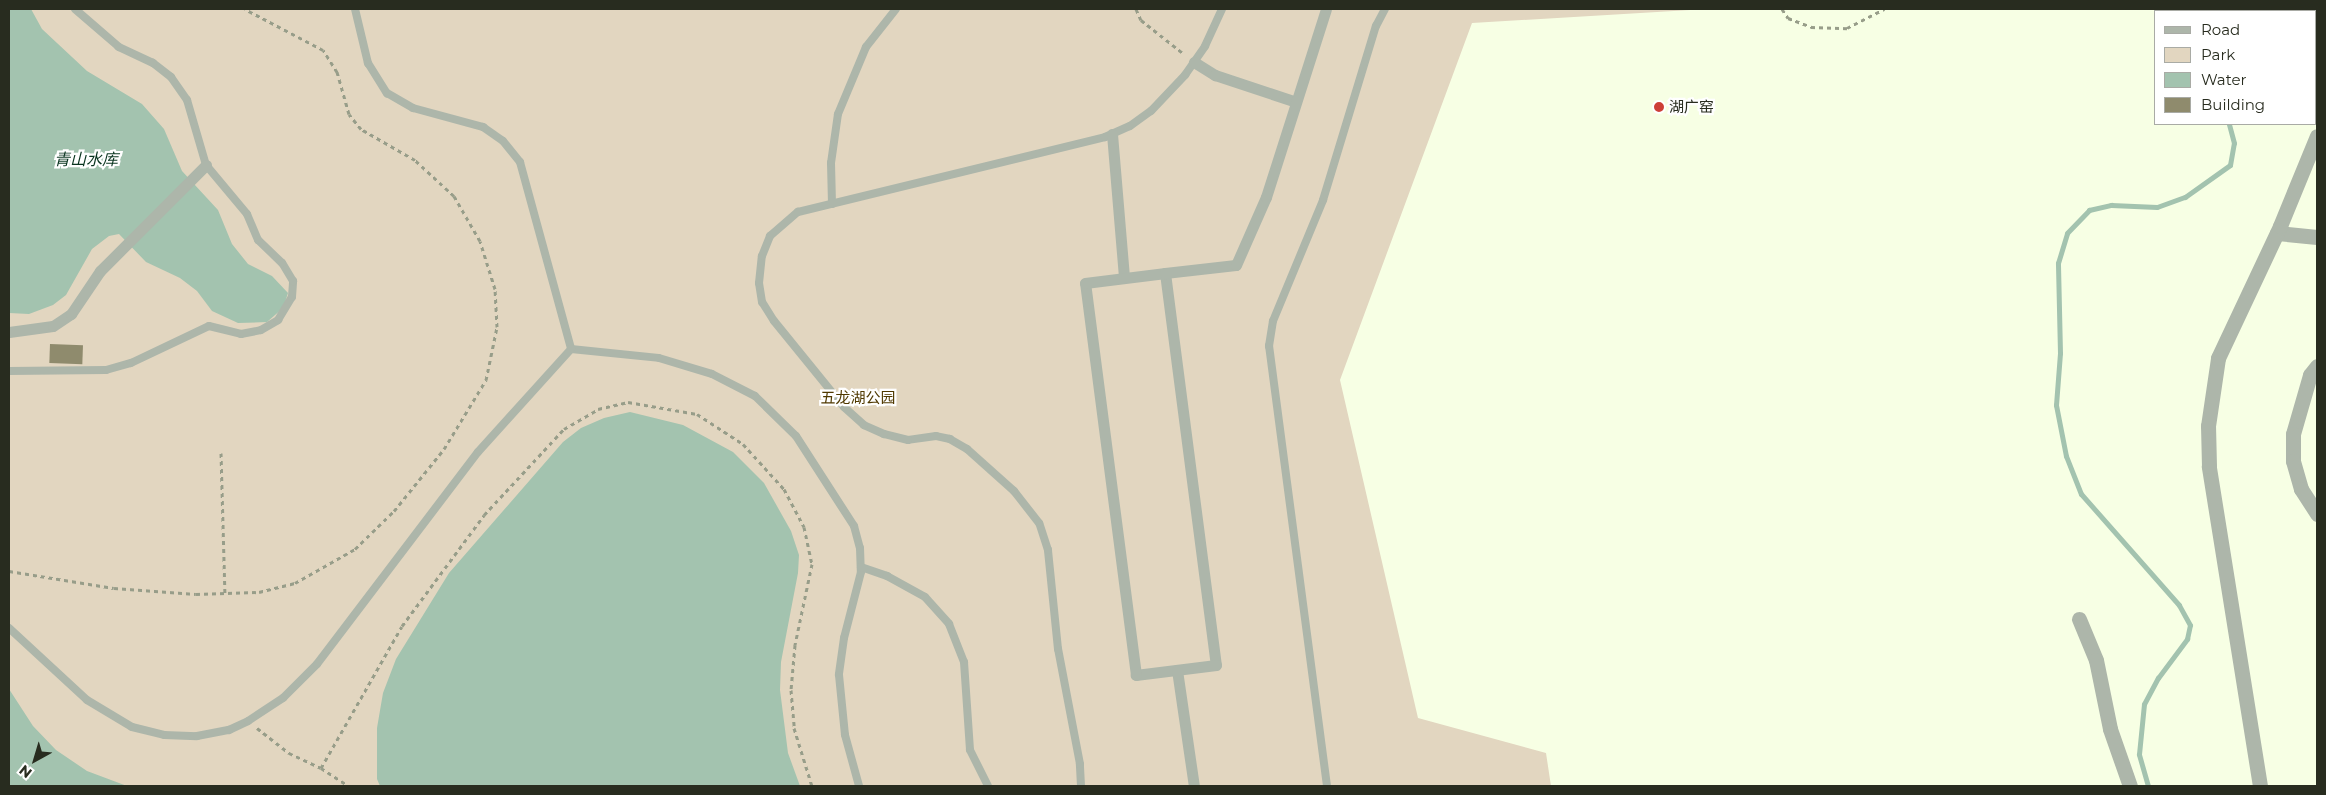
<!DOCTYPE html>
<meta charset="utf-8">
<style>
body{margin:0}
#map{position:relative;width:2326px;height:795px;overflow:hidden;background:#f7ffe4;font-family:Montserrat,"Noto Sans SC",sans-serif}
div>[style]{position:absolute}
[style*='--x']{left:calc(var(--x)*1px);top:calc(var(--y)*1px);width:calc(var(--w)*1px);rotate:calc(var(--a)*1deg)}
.green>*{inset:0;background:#e2d6c0}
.water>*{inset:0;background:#a3c3af}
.stream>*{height:5px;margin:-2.5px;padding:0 2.5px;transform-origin:2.5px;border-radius:2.5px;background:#a3c3af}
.building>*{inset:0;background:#8f8b6d;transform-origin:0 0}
.path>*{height:3px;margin-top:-1.5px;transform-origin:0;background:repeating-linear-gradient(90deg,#979d89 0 4px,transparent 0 8px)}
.service>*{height:8px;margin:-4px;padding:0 4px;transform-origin:4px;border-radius:4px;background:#adb6aa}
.pedestrian>*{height:11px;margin:-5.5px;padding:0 5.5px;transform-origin:5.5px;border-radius:5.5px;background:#adb6aa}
.minor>*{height:15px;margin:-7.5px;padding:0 7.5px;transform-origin:7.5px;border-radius:7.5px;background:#adb6aa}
.tertiary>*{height:15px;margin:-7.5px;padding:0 7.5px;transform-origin:7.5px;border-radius:7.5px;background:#adb6aa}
.dots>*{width:14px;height:14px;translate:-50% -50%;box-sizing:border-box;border:2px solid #fff;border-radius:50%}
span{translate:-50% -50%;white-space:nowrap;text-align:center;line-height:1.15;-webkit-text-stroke:4.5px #fff;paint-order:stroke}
.poi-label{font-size:15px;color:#282c1f}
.left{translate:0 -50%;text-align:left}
.park-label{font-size:15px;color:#503900}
.water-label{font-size:16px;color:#09341f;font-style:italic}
.frame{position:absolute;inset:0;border:10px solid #282c1f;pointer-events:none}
.legend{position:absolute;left:2154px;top:10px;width:162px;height:115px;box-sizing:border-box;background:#fff;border:1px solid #a9aba5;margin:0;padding:6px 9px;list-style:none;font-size:15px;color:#282c1f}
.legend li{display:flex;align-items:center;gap:10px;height:25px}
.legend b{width:25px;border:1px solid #a9aba5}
.north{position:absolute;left:10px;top:735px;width:50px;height:50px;-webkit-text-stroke:4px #fff;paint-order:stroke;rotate:219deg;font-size:14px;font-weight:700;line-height:20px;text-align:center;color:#282c1f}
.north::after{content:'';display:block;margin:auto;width:18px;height:22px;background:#282c1f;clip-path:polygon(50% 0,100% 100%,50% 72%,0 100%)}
</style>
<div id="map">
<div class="green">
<div style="clip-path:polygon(9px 9px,1707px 9px,1472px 23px,1340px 380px,1418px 718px,1546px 753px,1551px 786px,9px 786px)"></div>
</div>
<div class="water">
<div style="clip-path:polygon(9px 9px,31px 9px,42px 29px,87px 71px,142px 104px,164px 129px,182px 171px,218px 210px,232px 244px,248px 264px,272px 276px,288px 293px,283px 308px,267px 322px,238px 323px,212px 311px,197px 291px,180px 278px,146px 262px,119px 234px,109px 236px,92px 249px,66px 295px,53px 305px,29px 314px,9px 313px)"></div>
<div style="clip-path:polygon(630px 412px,683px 425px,733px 452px,764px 483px,791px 531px,799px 555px,798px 573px,781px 662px,780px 690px,788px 753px,800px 786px,380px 786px,377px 779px,377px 728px,383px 693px,396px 659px,449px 573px,563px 442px,581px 428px,604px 418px)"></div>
<div style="clip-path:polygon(9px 689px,33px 726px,56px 750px,87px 771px,127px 786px,9px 786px)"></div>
</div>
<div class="stream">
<div style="--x:2212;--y:11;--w:2;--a:-90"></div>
<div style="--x:2148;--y:786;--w:33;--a:-106"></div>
<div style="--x:2139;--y:754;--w:50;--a:-84.3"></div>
<div style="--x:2144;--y:704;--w:30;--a:-62"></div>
<div style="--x:2158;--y:678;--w:49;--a:-53.4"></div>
<div style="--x:2187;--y:639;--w:14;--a:-78"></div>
<div style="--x:2190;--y:625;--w:23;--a:-119"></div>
<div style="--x:2179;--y:605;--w:148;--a:-131.4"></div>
<div style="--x:2081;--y:494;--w:41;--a:-111.5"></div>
<div style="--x:2066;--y:456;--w:52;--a:-101.1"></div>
<div style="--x:2056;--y:405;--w:52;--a:-85.6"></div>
<div style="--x:2060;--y:353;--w:90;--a:-91.3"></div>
<div style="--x:2058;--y:263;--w:31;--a:-73"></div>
<div style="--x:2067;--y:233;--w:32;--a:-46"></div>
<div style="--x:2089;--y:210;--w:23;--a:-13"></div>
<div style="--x:2111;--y:205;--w:46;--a:2.5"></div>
<div style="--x:2157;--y:207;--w:30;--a:-20"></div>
<div style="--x:2185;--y:197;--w:55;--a:-35.4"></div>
<div style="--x:2230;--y:165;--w:22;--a:-80"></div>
<div style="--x:2234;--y:143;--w:20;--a:-105"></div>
</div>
<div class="building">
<div style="left:50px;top:344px;width:33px;height:19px;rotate:2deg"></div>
</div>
<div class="path">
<div style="--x:1136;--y:9;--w:12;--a:66"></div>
<div style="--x:1141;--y:20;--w:55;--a:38.3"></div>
<div style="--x:1782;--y:9;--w:11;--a:56"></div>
<div style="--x:1788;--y:18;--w:25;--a:21"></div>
<div style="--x:1811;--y:27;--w:36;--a:2"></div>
<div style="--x:1847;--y:28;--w:42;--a:-27.2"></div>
<div style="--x:2203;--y:11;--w:2;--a:-90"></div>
<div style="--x:221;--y:453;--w:141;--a:88.4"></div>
<div style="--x:9;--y:571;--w:106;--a:9.2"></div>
<div style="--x:114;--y:588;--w:82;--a:4.2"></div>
<div style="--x:196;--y:594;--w:63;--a:-1.8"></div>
<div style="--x:259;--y:592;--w:37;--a:-14"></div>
<div style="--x:295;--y:583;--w:69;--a:-29.5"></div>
<div style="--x:355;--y:549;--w:54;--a:-44.3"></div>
<div style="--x:394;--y:511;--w:80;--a:-51.1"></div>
<div style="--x:444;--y:449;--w:81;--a:-58.7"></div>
<div style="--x:486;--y:380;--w:54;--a:-78.3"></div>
<div style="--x:497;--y:327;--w:38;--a:-93"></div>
<div style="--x:495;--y:289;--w:50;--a:-107.4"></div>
<div style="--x:480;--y:241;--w:52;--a:-120"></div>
<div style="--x:454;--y:196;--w:53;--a:-137.3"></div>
<div style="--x:415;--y:160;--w:62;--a:-150.1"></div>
<div style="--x:361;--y:129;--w:19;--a:-129"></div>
<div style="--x:349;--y:114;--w:44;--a:-105.9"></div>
<div style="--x:337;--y:72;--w:26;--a:-122"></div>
<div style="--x:323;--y:50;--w:88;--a:-152.3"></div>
<div style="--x:257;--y:728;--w:41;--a:38"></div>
<div style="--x:289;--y:753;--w:35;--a:25"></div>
<div style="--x:321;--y:768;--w:33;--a:33"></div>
<div style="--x:321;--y:768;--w:163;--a:-60.3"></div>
<div style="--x:402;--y:626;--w:138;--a:-53.5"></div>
<div style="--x:484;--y:515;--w:117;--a:-47.1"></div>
<div style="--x:564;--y:429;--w:39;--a:-30"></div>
<div style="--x:598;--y:409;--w:31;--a:-13"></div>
<div style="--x:628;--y:402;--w:70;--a:9.9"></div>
<div style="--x:697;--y:414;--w:55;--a:33.1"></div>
<div style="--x:743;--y:444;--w:61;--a:47.7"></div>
<div style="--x:784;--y:489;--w:43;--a:62.2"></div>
<div style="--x:804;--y:527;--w:38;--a:78"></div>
<div style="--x:812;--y:564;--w:83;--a:101.9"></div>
<div style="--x:795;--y:645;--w:45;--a:95.1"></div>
<div style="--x:791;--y:690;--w:38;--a:85"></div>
<div style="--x:794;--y:728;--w:61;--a:72.8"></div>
</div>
<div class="service">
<div style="--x:355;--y:9;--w:56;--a:76.5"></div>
<div style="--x:368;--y:63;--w:36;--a:58"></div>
<div style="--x:387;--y:93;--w:30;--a:30"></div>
<div style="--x:413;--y:108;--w:73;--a:15.2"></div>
<div style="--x:483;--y:127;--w:24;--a:35"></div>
<div style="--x:503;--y:141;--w:27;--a:51"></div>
<div style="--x:520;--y:162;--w:194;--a:74.7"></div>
<div style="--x:832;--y:204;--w:41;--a:-91.4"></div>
<div style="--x:831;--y:163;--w:49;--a:-81.9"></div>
<div style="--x:838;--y:114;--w:73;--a:-67.3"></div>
<div style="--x:866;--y:47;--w:48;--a:-51.7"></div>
<div style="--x:571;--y:349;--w:88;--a:5.8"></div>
<div style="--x:659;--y:358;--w:55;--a:16.8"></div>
<div style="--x:712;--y:374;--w:48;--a:27.1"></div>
<div style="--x:755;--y:396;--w:57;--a:44.3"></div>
<div style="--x:796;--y:436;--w:107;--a:57.2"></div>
<div style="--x:854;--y:526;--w:23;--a:75"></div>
<div style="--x:860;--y:548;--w:24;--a:88"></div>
<div style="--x:861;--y:572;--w:68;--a:104.4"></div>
<div style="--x:844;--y:638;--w:37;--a:98"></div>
<div style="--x:839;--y:675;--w:60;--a:84.3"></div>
<div style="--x:845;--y:735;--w:53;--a:74.6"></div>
<div style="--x:9;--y:371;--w:97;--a:-0.6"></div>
<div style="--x:106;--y:370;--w:26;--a:-16"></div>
<div style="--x:131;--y:363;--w:86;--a:-25.4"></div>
<div style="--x:209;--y:326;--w:33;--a:14"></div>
<div style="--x:241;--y:334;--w:20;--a:-11"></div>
<div style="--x:261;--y:330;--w:20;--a:-30"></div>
<div style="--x:278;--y:320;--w:27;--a:-59"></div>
<div style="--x:292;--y:297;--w:16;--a:-86"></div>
<div style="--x:293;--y:281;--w:21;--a:-121"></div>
<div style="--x:282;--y:263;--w:33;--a:-136"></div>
<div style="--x:258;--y:240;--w:28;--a:-113"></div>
<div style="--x:247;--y:214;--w:64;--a:-129.9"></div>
<div style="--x:206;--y:165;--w:68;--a:-106.3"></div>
<div style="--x:187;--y:100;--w:28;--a:-125"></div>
<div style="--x:171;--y:77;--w:23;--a:-142"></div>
<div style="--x:153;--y:63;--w:38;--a:-155"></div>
<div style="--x:119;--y:47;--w:58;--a:-139.2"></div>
<div style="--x:861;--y:567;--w:28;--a:19"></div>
<div style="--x:887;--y:576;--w:43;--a:28.9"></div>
<div style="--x:925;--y:597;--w:36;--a:48"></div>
<div style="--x:949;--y:624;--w:41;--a:68.5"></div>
<div style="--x:964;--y:662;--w:88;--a:86.1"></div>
<div style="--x:970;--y:750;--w:40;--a:63.4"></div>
<div style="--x:9;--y:628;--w:106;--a:42.7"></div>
<div style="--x:87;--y:700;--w:52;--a:31"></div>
<div style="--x:132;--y:727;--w:33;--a:14"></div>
<div style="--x:164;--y:735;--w:33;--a:2"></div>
<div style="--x:197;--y:736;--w:33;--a:-11"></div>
<div style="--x:229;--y:730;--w:21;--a:-25"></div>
<div style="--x:248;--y:721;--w:42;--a:-33.3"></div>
<div style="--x:283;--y:698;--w:48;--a:-45"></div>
<div style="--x:317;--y:664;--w:266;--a:-52.8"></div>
<div style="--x:478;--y:452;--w:139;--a:-47.9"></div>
<div style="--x:1081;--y:786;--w:22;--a:-93"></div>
<div style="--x:1080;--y:764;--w:117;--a:-100.8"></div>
<div style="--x:1058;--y:649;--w:100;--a:-95.8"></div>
<div style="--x:1048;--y:550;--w:28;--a:-108"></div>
<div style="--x:1039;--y:523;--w:41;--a:-128"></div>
<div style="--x:1014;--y:491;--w:63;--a:-138.2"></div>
<div style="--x:967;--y:449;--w:20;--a:-150"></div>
<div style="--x:950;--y:439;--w:14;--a:-168"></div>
<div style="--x:936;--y:436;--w:28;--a:172"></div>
<div style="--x:908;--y:440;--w:25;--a:-166"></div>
<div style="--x:884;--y:434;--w:22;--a:-156"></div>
<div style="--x:864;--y:425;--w:27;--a:-138"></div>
<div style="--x:844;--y:407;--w:111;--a:-129.1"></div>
<div style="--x:774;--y:321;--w:22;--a:-122"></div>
<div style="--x:762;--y:302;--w:19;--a:-99"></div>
<div style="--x:759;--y:283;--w:27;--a:-84"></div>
<div style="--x:762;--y:256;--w:22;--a:-68"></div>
<div style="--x:770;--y:236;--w:37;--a:-41"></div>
<div style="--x:798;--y:212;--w:316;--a:-13.7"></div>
<div style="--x:1105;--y:137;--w:27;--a:-24"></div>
<div style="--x:1130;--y:126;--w:26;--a:-36"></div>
<div style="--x:1151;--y:111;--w:50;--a:-46.6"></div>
<div style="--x:1185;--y:75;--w:35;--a:-55"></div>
<div style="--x:1205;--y:46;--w:41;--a:-65.3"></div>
<div style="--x:1327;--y:786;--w:444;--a:-97.5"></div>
<div style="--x:1269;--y:346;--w:25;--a:-81"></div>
<div style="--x:1273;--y:321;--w:131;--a:-67.5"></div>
<div style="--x:1323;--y:200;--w:182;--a:-73.1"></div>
<div style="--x:1376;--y:26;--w:19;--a:-62"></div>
</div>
<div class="pedestrian">
<div style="--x:1194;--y:62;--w:25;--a:32"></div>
<div style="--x:1215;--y:75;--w:85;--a:18.4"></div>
<div style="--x:1112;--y:134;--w:144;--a:85.2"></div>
<div style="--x:1165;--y:273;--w:395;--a:82.6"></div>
<div style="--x:1216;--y:665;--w:81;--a:172.9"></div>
<div style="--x:1136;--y:675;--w:395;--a:-97.4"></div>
<div style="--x:1085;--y:283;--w:81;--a:-7.1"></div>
<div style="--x:1165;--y:273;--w:71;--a:-6.4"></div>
<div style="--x:1236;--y:265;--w:74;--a:-66.2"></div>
<div style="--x:1266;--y:197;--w:197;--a:-72.3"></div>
<div style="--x:9;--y:332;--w:44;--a:-7.8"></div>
<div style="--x:53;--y:326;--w:22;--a:-34"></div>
<div style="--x:71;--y:314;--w:52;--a:-56"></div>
<div style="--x:100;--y:271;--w:150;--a:-45"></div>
<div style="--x:1177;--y:670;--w:117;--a:81.7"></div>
</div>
<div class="minor">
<div style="--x:2277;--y:233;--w:40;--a:5.7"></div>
<div style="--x:2317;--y:366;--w:11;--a:128"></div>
<div style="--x:2310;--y:375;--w:61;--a:106.1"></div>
<div style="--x:2293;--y:434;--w:27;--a:90"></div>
<div style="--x:2293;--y:461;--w:29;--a:74"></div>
<div style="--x:2301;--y:489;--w:30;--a:57"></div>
<div style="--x:2079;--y:619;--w:44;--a:67.5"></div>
<div style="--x:2096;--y:660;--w:70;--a:78.5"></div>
<div style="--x:2110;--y:729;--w:60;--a:70.7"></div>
</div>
<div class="tertiary">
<div style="--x:2260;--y:786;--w:324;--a:-99.1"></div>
<div style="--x:2209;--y:466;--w:40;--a:-91.4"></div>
<div style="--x:2208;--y:426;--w:69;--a:-81.6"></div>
<div style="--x:2218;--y:358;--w:146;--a:-64.8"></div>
<div style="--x:2280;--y:226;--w:97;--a:-67.7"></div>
</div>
<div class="dots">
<div style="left:1659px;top:107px;background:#cd3f38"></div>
</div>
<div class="poi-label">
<span class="left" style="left:1669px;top:107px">湖广窑</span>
</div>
<div class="park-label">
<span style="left:858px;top:398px">五龙湖公园</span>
</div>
<div class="water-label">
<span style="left:86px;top:160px">青山水库</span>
</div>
<div class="frame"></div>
<ul class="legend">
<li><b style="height:6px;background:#adb6aa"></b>Road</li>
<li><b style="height:14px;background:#e2d6c0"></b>Park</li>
<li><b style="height:14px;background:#a3c3af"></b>Water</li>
<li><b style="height:14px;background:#8f8b6d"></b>Building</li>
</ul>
<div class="north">N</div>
</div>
